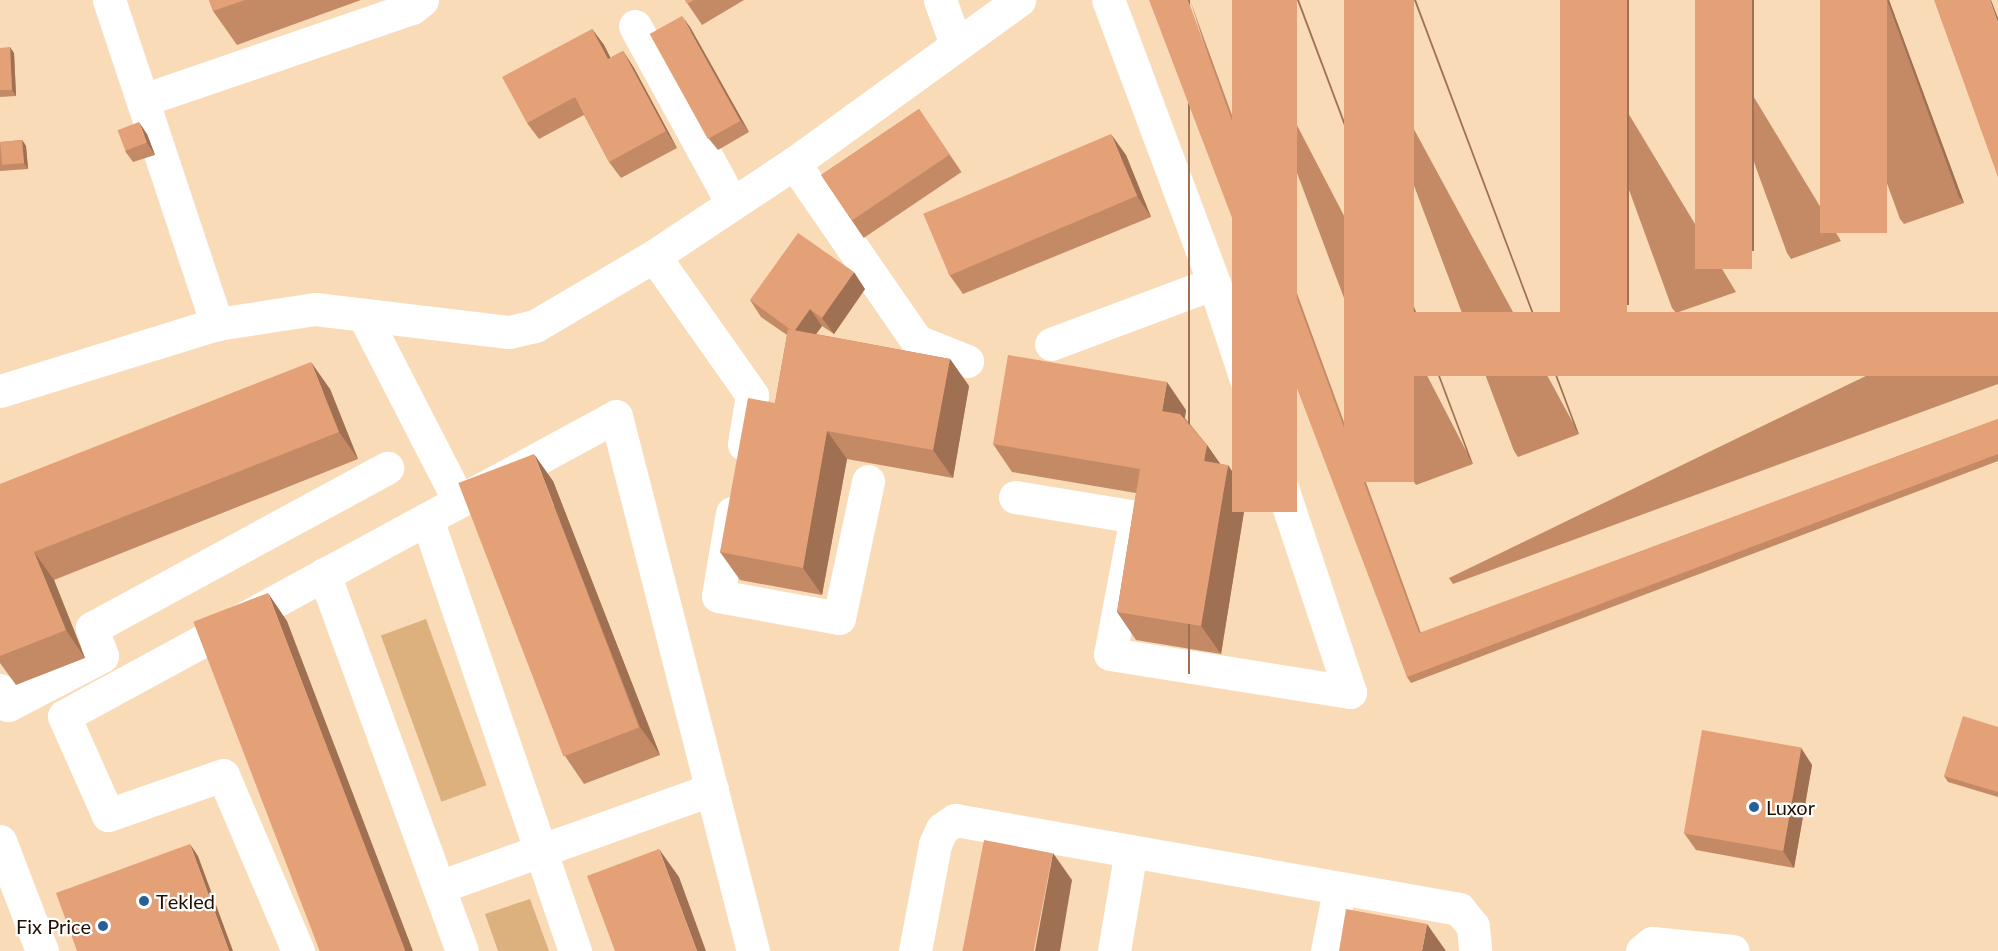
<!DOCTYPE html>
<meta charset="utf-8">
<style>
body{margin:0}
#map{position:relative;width:1998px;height:951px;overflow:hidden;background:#fadbb8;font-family:Lato,sans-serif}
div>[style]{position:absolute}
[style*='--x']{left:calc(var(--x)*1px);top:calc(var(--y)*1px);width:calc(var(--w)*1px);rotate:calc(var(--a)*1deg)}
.green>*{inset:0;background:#dcb17d;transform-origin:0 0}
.minor>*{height:33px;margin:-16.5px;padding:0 16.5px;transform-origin:16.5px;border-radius:16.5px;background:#fff}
.wall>*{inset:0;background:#c48a66;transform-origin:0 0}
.shaded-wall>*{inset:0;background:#a07053;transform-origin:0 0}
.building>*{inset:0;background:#e4a077;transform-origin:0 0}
.dots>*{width:16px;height:16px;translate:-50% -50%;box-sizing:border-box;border:3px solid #fff;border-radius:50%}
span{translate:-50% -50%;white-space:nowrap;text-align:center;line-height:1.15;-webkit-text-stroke:4.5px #fff;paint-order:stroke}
.poi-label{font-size:20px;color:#211000}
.left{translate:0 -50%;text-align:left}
.right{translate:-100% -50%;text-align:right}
</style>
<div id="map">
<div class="green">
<div style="left:426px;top:619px;width:177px;height:48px;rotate:70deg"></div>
<div style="clip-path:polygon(530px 899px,549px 951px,498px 951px,485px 914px)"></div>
</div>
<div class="minor">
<div style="--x:109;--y:0;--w:342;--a:71.6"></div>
<div style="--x:940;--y:0;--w:45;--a:70.3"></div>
<div style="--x:635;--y:26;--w:202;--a:61.3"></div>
<div style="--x:146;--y:99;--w:281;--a:-18.9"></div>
<div style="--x:412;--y:8;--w:13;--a:-39"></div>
<div style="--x:794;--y:163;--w:216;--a:55.4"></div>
<div style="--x:917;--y:341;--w:54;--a:21.8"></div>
<div style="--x:654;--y:256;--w:170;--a:54.8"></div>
<div style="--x:752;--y:395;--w:50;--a:99.3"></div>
<div style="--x:364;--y:316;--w:208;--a:62.8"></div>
<div style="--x:1051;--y:344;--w:174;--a:-20.5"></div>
<div style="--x:0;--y:391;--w:227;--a:-17.2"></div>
<div style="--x:217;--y:324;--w:99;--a:-8.7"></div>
<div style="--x:315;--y:309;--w:195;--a:6.8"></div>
<div style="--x:509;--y:332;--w:27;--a:-13"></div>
<div style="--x:535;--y:326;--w:138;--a:-30.5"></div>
<div style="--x:654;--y:256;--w:168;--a:-33.6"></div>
<div style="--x:794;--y:163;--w:278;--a:-35.9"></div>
<div style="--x:1015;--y:497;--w:123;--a:9.4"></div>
<div style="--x:1136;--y:517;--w:139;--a:100.7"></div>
<div style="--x:1110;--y:654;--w:243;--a:9"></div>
<div style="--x:1350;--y:692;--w:431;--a:-108.4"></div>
<div style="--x:1214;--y:283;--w:302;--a:-110.5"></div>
<div style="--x:732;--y:513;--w:84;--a:99.6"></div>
<div style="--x:718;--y:596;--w:123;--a:10.3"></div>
<div style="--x:839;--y:618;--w:140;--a:-78"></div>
<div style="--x:427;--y:519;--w:457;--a:71.1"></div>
<div style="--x:324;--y:574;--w:401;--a:69.9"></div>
<div style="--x:0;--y:690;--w:17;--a:62"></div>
<div style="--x:8;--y:705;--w:106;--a:-27.5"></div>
<div style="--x:102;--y:656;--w:30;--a:-110"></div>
<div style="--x:92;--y:628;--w:336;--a:-28.5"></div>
<div style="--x:0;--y:841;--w:118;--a:69.1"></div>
<div style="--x:439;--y:887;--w:290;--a:-19.7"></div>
<div style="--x:298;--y:951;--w:191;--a:-113.1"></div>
<div style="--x:223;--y:775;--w:122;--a:160.8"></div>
<div style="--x:108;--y:815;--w:108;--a:-114"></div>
<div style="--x:64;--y:716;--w:628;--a:-28.52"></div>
<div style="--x:616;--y:416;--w:552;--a:75.64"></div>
<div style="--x:915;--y:951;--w:109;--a:-79.4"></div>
<div style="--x:935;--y:844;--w:17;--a:-65"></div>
<div style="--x:942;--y:829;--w:16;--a:-35"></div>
<div style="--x:955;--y:820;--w:512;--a:10.01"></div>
<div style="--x:1459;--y:909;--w:22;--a:51"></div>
<div style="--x:1473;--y:926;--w:25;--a:85"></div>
<div style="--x:1114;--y:951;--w:101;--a:-80.4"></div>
<div style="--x:1327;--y:951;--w:61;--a:-78.7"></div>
<div style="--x:1642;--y:951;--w:13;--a:-39"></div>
<div style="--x:1652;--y:943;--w:81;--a:5.6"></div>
</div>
<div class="wall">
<div style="clip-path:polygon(209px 0,361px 0,237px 45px,213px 11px)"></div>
<div style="clip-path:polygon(685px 0,744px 0,702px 25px)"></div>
<div style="clip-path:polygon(1190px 0,1421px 633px,1998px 419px,1998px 461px,1411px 683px,1407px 677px)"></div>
<div style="clip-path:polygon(1232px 0,1473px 464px,1416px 485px,1412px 479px)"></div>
<div style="clip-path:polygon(1344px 0,1579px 434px,1518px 457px,1514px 451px)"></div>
<div style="clip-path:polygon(1560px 0,1736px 292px,1676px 313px,1672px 308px)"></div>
<div style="clip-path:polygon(1695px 0,1841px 241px,1791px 259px,1787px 253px)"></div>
<div style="clip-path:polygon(1820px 0,1889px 0,1964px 203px,1904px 224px,1900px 219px)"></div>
<div style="clip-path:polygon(690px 27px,749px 132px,718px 150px,709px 139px)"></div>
<div style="clip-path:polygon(592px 29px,604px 45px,610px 58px,623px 51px,634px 68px,677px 148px,621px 178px,609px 162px,584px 115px,539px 139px,527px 123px)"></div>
<div style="clip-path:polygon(0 48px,14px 53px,16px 96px,0 97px)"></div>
<div style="left:919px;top:109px;width:76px;height:118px;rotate:56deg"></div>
<div style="clip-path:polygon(147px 134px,155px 155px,133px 162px,125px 151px)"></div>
<div style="clip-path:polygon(22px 140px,26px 146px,28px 169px,0 171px,0 142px)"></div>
<div style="clip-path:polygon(1126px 155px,1151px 217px,963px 294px,948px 273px)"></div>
<div style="clip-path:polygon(865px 289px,834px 334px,822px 326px,816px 334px,950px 359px,969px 386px,953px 478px,847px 459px,822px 595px,740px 580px,720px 552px,775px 403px,787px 335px,761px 317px,750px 300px)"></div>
<div style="clip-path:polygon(1998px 312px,1998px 384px,1453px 584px,1449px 578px)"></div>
<div style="clip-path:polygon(330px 389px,358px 459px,54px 580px,85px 658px,16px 685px,0 663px,0 484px)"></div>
<div style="clip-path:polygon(1186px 410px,1185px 418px,1207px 445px,1220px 464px,1247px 493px,1221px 654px,1136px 640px,1117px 612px,1136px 493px,1012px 472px,993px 444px)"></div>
<div style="clip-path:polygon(553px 481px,660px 755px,584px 784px,565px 756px)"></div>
<div style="clip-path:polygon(1998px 727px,1998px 797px,1948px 782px,1944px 776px)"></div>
<div style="clip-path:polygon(1801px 748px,1812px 765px,1794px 868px,1696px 850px,1684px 833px)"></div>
</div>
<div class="shaded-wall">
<div style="left:1188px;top:0;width:2px;height:674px"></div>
<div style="clip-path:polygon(1297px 0,1299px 0,1473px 464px,1469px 458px)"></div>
<div style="clip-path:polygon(1414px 0,1416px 0,1579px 434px,1575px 428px)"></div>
<div style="left:1627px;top:0;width:2px;height:305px"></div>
<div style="left:1752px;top:0;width:2px;height:251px"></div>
<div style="clip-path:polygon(1887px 0,1889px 0,1964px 203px,1959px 197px)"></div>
<div style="clip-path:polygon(1990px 0,1991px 0,1998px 18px,1998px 23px)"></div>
<div style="clip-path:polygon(682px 16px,690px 27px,749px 132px,741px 121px)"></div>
<div style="clip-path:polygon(592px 29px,604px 45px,620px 76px,608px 59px)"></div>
<div style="clip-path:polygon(10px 47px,14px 53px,16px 96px,12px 90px)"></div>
<div style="clip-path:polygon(623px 51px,634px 68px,677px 148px,666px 131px)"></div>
<div style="clip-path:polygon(139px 122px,147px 134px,155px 155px,147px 143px)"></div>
<div style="clip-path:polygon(1111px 134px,1126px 155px,1151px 217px,1137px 196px)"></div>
<div style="clip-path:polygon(22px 140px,26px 146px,28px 169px,24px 163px)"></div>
<div style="clip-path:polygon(854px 272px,865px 289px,834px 334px,822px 318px)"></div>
<div style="clip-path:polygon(810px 309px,822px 326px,806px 348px,794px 332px)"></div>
<div style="clip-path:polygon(950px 359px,969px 386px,953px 478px,933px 450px)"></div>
<div style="clip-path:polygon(311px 362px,330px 389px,358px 459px,339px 432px)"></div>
<div style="clip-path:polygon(1167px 382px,1186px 410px,1181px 438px,1162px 411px)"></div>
<div style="clip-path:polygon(827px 431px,847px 459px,822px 595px,803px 568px)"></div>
<div style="clip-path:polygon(1207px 445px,1226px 472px,1204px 461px)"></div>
<div style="clip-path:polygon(534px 454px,553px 481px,660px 755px,640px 727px)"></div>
<div style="clip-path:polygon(1228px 465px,1247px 493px,1221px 654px,1201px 626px)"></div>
<div style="clip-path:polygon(34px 552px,54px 580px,85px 658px,66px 630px)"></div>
<div style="clip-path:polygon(268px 593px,287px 621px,413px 951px,404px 951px)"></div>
<div style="clip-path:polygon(1801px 748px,1812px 765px,1794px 868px,1783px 851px)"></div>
<div style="clip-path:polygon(190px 844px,198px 856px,233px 951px,229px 951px)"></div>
<div style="clip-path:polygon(659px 849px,679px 877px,706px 951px,697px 951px)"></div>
<div style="clip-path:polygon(1053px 853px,1072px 880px,1060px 951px,1035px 951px)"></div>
<div style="clip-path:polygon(1427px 924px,1446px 951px,1422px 951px)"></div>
</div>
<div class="building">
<div style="clip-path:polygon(209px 0,245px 0,213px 11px)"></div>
<div style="clip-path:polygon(685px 0,694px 0,687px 4px)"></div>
<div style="clip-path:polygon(1149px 0,1188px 0,1419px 633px,1998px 419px,1998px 454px,1407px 677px)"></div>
<div style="left:1232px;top:0;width:65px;height:512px"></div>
<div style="left:1344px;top:0;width:70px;height:482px"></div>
<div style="left:1560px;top:0;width:67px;height:328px"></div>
<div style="left:1695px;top:0;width:57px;height:269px"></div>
<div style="left:1820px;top:0;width:67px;height:233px"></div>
<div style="clip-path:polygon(1934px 0,1990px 0,1998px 23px,1998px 177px)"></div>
<div style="left:682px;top:16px;width:120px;height:37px;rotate:61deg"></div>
<div style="clip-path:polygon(592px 29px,608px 59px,623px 51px,666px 131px,609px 162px,575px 97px,527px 123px,502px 77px)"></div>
<div style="clip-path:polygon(10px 47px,12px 90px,0 90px,0 48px)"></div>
<div style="left:919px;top:109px;width:55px;height:118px;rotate:56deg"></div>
<div style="left:139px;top:122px;width:22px;height:23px;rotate:69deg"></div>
<div style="left:1111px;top:134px;width:67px;height:204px;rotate:67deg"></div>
<div style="left:22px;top:140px;width:23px;height:22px;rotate:85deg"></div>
<div style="clip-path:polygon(798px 233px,854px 272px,822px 318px,810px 309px,795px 330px,791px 330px,750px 300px)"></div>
<div style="left:1998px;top:312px;width:64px;height:607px;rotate:90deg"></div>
<div style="clip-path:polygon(788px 329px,950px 359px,933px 450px,827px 431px,803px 568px,720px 552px,748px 398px,775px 403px)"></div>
<div style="clip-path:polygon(1008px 355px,1167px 382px,1162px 411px,1180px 414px,1207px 445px,1204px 461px,1228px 465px,1201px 626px,1117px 612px,1140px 469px,993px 444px)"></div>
<div style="clip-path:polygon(311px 362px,339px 432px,34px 552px,66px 630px,0 656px,0 484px)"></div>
<div style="left:534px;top:454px;width:293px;height:81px;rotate:69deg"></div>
<div style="left:268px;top:593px;width:383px;height:80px;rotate:69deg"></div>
<div style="clip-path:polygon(1963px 716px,1998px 727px,1998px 792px,1944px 776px)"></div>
<div style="left:1702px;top:730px;width:101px;height:105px;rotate:10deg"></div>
<div style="left:984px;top:840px;width:70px;height:113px;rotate:11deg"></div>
<div style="clip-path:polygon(190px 844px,229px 951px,77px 951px,56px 893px)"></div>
<div style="clip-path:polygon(659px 849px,697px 951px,615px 951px,587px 876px)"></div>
<div style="clip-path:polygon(1346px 909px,1427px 924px,1422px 951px,1339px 951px)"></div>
</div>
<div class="dots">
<div style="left:1754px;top:807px;background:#285f97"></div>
<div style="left:144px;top:901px;background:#285f97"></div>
<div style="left:103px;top:926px;background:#285f97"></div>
</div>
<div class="poi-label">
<span class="left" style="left:1766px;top:807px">Luxor</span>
<span class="left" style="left:156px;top:901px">Тekled</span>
<span class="right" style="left:91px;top:926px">Fix Price</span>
</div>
</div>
